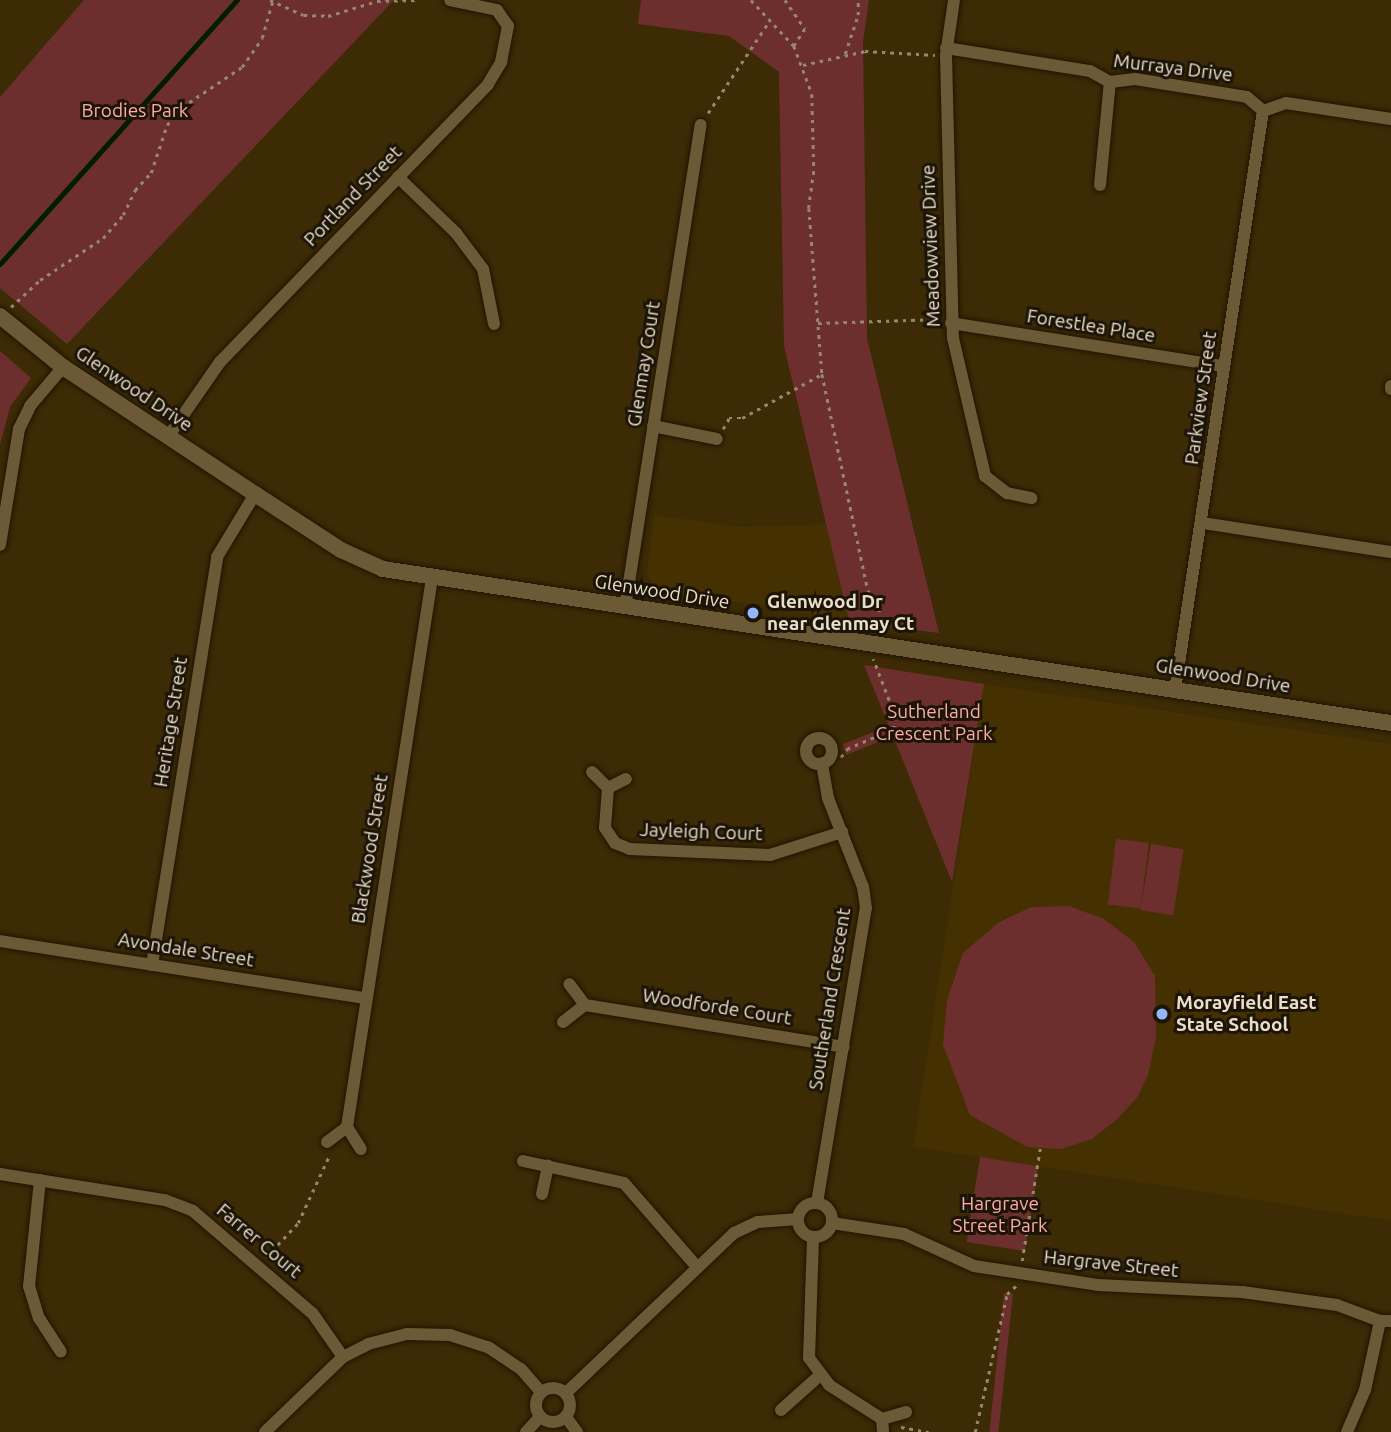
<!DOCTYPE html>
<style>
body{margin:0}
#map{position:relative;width:1391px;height:1432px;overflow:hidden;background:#3c2b05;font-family:Ubuntu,sans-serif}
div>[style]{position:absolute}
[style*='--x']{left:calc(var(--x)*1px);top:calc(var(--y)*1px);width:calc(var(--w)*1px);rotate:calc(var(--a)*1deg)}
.built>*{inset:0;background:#443000}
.green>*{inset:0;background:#6d2f2e;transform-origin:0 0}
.stream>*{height:4.5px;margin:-2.25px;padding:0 2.25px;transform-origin:2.25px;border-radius:2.25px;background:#001d00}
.path>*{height:2.5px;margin-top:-1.25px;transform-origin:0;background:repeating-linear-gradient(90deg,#95886b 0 3.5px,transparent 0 8.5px)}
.roads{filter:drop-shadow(0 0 2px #201400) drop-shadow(0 0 2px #201400)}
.minor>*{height:12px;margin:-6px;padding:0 6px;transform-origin:6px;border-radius:6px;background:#6c5a36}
.minor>.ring{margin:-6px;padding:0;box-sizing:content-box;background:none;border:12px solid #6c5a36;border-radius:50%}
.tertiary>*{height:16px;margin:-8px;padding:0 8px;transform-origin:8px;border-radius:8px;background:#6c5a36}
.dots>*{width:19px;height:19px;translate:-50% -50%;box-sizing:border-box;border:4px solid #1c1507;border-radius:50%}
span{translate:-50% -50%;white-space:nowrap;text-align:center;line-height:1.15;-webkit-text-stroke:6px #1c1507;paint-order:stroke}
.street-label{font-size:19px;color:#e9decb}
.park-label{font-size:19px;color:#feaca7}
.poi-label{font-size:19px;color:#e9decb;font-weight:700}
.left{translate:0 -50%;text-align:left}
</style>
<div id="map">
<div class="built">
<div style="clip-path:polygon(654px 515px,742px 527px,826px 524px,849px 621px,654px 588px,647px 575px)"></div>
<div style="clip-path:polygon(984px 684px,1391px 744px,1391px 1221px,913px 1147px)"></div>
</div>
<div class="green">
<div style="clip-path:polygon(84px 0,394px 0,67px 344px,0 288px,0 97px)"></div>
<div style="clip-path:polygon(641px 0,869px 0,863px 42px,867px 338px,939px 633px,849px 621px,784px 346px,779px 72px,729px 36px,638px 24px)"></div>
<div style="clip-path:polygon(0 351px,31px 378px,10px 407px,0 445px)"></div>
<div style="clip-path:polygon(864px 665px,984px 684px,952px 882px,893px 736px,846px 755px,843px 744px,889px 726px)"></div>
<div style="left:1116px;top:839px;width:33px;height:66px;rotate:7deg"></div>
<div style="left:1151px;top:844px;width:33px;height:67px;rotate:9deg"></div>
<div style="clip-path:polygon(1069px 906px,1104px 919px,1134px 942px,1155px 976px,1156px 1037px,1148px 1075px,1137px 1098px,1116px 1120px,1092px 1139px,1061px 1149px,1027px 1147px,970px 1115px,943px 1045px,947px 1000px,963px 953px,998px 923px,1031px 907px)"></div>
<div style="left:980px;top:1157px;width:59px;height:86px;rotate:9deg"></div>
<div style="left:1004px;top:1293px;width:9px;height:143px;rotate:6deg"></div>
</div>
<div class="stream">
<div style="--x:0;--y:264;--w:355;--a:-48.1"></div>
</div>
<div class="path">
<div style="--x:270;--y:0;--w:37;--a:24"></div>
<div style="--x:304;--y:15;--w:24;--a:2"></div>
<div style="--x:328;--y:16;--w:51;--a:-17"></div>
<div style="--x:377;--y:1;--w:41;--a:-1.4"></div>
<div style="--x:751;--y:0;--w:63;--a:46.9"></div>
<div style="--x:794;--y:46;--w:51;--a:69.4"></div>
<div style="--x:812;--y:94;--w:77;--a:88.5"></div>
<div style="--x:814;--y:171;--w:37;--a:98"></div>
<div style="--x:809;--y:208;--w:167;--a:85.5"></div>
<div style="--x:822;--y:374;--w:222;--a:78"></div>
<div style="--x:868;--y:591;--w:21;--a:55"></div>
<div style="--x:880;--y:608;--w:23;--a:95"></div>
<div style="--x:785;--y:0;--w:35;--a:55"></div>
<div style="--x:805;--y:29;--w:20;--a:123"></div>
<div style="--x:845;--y:54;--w:41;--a:-71.6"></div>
<div style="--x:858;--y:15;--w:15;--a:-90"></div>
<div style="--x:803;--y:65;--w:64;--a:-12.7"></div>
<div style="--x:865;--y:51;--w:70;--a:3.3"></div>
<div style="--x:708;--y:113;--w:112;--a:-56.3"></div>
<div style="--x:11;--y:307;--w:40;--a:-43"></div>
<div style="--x:40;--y:280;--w:76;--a:-33.7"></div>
<div style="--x:103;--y:238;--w:30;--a:-49"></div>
<div style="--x:123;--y:215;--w:28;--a:-64"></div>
<div style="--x:135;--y:190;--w:23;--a:-47"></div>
<div style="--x:151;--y:173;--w:51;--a:-71.6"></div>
<div style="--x:167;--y:125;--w:23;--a:-50"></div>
<div style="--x:182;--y:107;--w:72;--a:-33.7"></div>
<div style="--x:242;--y:67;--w:35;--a:-55"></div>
<div style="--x:262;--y:38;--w:40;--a:-74"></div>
<div style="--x:818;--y:323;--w:122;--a:-1.9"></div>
<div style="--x:723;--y:429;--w:13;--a:-61"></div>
<div style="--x:729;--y:418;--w:13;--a:0"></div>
<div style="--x:742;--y:418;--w:91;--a:-28.8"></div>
<div style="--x:832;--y:754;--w:9;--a:18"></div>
<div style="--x:841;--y:757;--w:10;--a:-53"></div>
<div style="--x:847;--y:749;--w:50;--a:-23.5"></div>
<div style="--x:893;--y:729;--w:13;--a:-81"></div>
<div style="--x:895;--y:716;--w:61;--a:-111.1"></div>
<div style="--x:266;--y:1257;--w:47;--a:-46.7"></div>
<div style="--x:298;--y:1223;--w:76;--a:-65.1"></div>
<div style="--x:1022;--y:1261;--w:114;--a:-80.9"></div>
<div style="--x:901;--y:1427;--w:28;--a:10"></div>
<div style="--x:975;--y:1432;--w:142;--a:-76.9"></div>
<div style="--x:1007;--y:1294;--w:12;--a:-42"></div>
</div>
<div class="roads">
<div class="minor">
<div style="--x:954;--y:0;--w:56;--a:98.3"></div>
<div style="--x:946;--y:55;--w:283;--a:88.6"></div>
<div style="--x:953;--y:338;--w:142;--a:76.9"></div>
<div style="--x:985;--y:476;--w:28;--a:38"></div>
<div style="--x:1007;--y:493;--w:25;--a:12"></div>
<div style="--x:946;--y:48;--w:146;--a:9.1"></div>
<div style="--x:1090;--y:71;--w:23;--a:29"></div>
<div style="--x:1110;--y:82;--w:25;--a:-7"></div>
<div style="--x:1135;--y:79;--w:113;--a:9.1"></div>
<div style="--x:1247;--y:97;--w:21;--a:41"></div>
<div style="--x:1263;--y:111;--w:24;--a:-19"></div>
<div style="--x:1286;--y:103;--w:106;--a:8.7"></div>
<div style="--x:398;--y:177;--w:81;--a:44"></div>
<div style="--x:456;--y:233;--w:45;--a:53.1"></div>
<div style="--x:483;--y:269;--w:56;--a:78.7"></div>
<div style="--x:1100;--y:185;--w:103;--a:-84.5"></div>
<div style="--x:951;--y:323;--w:276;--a:9"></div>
<div style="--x:1391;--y:389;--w:3;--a:-90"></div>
<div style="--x:653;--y:426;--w:65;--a:11.5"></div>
<div style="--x:168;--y:437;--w:91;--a:-55.3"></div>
<div style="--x:220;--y:362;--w:386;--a:-46"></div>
<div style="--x:488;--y:84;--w:26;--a:-59"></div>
<div style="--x:501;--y:62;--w:37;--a:-79"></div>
<div style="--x:508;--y:26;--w:19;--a:-125"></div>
<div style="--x:497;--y:10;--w:48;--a:-168"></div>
<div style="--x:1203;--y:523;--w:190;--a:8.8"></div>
<div style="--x:0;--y:545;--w:118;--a:-80.7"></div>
<div style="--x:19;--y:429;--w:25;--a:-64"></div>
<div style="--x:30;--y:406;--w:51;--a:-49.8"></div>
<div style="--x:625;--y:608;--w:489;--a:-81.1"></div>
<div style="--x:1175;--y:690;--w:586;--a:-81.36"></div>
<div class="ring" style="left:806px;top:738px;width:14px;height:14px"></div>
<div style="--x:592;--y:772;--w:23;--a:45"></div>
<div style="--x:608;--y:788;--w:20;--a:-27"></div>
<div style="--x:608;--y:788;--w:40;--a:94.3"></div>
<div style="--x:605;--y:828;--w:18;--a:56"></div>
<div style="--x:615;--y:843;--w:16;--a:22"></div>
<div style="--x:630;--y:849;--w:140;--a:2.5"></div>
<div style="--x:770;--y:855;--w:76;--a:-17.7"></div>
<div style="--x:0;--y:941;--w:370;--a:8.9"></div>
<div style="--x:152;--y:965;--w:413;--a:-80.9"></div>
<div style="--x:217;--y:557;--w:74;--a:-58.9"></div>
<div style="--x:585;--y:1005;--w:262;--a:9.2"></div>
<div style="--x:563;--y:1022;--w:28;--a:-38"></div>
<div style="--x:585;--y:1005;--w:26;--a:-127"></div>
<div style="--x:347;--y:1127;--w:556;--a:-81.2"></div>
<div style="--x:327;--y:1142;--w:25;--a:-37"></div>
<div style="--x:347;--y:1127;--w:26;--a:58"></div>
<div style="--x:523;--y:1161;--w:103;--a:12.3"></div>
<div style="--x:624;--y:1183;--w:111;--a:49"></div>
<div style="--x:0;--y:1174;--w:167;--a:9"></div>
<div style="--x:165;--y:1200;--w:30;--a:21"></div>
<div style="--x:193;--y:1211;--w:158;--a:40.6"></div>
<div style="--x:313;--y:1314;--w:52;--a:55.1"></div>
<div style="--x:40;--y:1180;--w:107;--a:95.9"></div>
<div style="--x:29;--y:1286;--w:34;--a:73"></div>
<div style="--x:39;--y:1318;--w:40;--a:57.1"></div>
<div style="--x:542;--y:1194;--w:29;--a:-78"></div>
<div class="ring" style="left:798px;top:1203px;width:22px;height:22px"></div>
<div style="--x:817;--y:1203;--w:299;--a:-80.6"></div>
<div style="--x:866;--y:908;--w:21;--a:-98"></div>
<div style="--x:863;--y:887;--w:96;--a:-111.5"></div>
<div style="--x:828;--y:798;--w:35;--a:-100"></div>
<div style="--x:832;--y:1223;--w:73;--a:8.7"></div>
<div style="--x:904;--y:1234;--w:77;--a:24.6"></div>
<div style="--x:974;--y:1266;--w:125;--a:8.7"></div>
<div style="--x:1098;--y:1285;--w:144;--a:2.8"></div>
<div style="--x:1242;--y:1292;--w:96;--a:7.8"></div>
<div style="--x:1337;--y:1305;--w:46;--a:20.4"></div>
<div style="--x:1380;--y:1321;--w:11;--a:0"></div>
<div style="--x:813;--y:1238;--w:120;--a:91.9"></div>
<div style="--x:809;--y:1358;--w:34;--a:53"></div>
<div style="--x:829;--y:1385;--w:63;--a:32.7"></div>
<div class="ring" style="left:536px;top:1388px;width:22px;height:22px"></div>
<div style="--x:566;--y:1393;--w:232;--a:-43.6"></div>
<div style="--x:734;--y:1233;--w:26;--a:-25"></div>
<div style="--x:758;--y:1222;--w:40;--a:-4.3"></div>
<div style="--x:781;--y:1410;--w:51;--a:-41.8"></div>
<div style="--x:566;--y:1417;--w:19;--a:54"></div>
<div style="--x:265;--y:1432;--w:108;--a:-43.9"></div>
<div style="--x:343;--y:1357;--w:28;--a:-27"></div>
<div style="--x:368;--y:1344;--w:40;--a:-14.4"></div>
<div style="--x:407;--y:1334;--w:43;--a:1.3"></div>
<div style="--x:450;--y:1335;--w:40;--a:18"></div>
<div style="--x:488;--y:1347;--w:40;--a:34"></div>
<div style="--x:521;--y:1369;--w:30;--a:49"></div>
<div style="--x:526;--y:1432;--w:21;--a:-47"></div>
<div style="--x:883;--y:1432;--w:13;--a:-94"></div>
<div style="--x:882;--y:1419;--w:25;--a:-16"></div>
<div style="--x:1347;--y:1432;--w:46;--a:-66.8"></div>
<div style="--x:1365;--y:1390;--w:71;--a:-77.7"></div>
</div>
<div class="tertiary">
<div style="--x:0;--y:316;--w:81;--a:39"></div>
<div style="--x:63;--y:367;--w:230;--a:33.5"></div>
<div style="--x:255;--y:494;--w:103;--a:33.1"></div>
<div style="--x:341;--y:550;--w:46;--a:24.3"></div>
<div style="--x:383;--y:569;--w:1020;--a:8.69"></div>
</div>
</div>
<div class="dots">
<div style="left:753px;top:613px;background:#93b7fd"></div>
<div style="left:1162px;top:1014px;background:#93b7fd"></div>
</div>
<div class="street-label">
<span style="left:1173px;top:68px;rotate:7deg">Murraya Drive</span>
<span style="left:353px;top:196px;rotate:-46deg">Portland Street</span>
<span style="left:931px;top:246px;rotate:-92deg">Meadowview Drive</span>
<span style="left:1091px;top:326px;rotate:9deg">Forestlea Place</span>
<span style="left:644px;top:364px;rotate:-81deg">Glenmay Court</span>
<span style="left:134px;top:389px;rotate:34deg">Glenwood Drive</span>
<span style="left:1201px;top:398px;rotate:-82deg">Parkview Street</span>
<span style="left:662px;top:592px;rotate:9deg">Glenwood Drive</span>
<span style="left:1223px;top:676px;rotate:9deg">Glenwood Drive</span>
<span style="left:171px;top:722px;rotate:-81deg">Heritage Street</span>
<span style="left:701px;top:832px;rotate:2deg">Jayleigh Court</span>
<span style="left:370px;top:849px;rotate:-81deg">Blackwood Street</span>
<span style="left:186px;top:950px;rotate:9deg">Avondale Street</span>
<span style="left:830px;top:999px;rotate:-81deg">Southerland Crescent</span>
<span style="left:717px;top:1007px;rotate:9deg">Woodforde Court</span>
<span style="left:259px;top:1241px;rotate:40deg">Farrer Court</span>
<span style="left:1111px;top:1264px;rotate:6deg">Hargrave Street</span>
</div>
<div class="park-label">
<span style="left:135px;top:111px">Brodies Park</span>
<span style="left:934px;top:723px">Sutherland<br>Crescent Park</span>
<span style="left:1000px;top:1215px">Hargrave<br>Street Park</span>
</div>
<div class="poi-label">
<span class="left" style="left:767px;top:613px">Glenwood Dr<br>near Glenmay Ct</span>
<span class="left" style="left:1176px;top:1014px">Morayfield East<br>State School</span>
</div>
</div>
